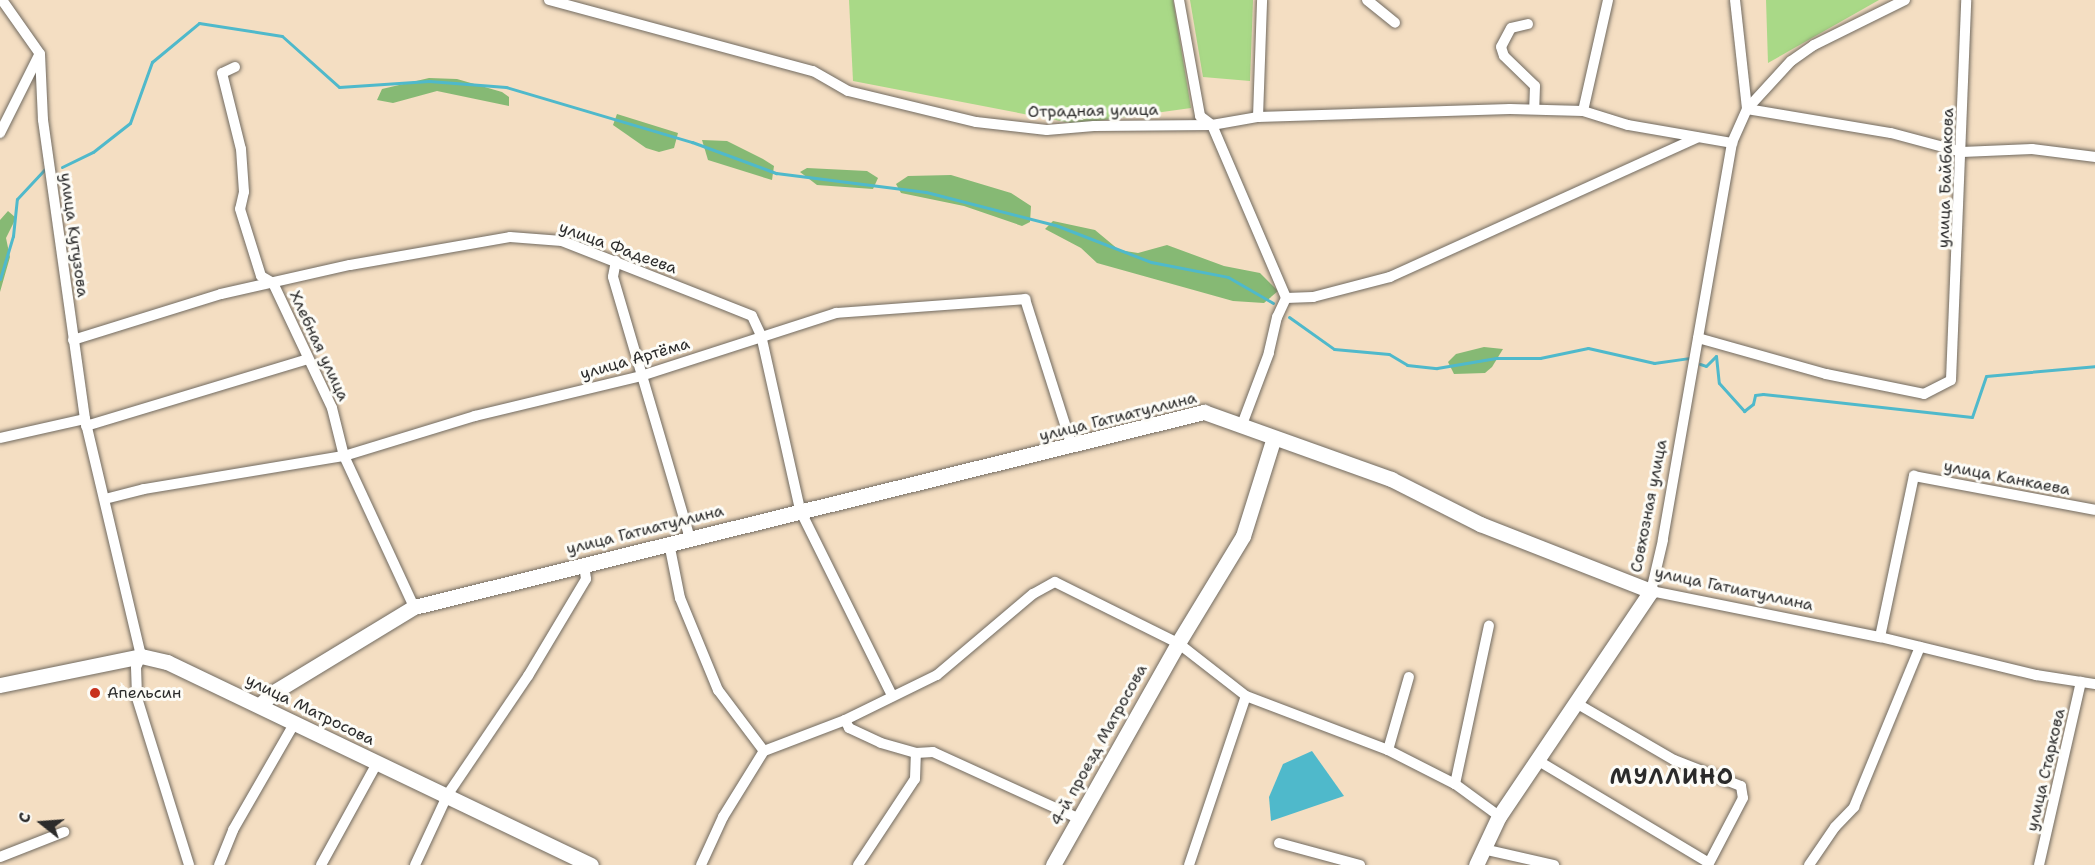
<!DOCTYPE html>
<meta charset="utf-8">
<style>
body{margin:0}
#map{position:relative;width:2095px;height:865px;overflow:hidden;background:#f4dec2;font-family:"Shantell Sans",sans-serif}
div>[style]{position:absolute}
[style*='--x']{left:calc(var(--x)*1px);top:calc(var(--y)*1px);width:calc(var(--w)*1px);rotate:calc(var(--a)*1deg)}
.green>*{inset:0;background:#a9d987}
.forest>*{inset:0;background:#86b974}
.water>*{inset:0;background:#4fb9cb}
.stream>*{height:3px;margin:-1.5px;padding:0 1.5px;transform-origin:1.5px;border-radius:1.5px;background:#4fb9cb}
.roads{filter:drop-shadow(0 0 2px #716a60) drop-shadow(0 0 2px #716a60)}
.street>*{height:10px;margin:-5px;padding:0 5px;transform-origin:5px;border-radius:5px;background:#fff}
.secondary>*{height:15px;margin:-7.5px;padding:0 7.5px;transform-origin:7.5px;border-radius:7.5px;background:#fff}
.dots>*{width:16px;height:16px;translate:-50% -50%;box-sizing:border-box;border:3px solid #fdfcf7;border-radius:50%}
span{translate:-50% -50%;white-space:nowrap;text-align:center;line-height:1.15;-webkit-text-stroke:6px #fdfcf7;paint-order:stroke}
.street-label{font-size:16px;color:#2b2b2b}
.poi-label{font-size:16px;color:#2b2b2b}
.left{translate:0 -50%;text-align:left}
.district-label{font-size:22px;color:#2b2b2b;font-weight:700;letter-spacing:1.5px}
.north{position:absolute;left:12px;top:793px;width:60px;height:60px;-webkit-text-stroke:4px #fdfcf7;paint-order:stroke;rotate:287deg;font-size:16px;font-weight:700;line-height:24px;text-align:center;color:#2b2b2b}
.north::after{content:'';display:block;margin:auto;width:21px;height:27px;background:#2b2b2b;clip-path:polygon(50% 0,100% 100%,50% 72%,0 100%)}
</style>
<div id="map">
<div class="green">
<div style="clip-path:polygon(849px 0,1173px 0,1191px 108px,1076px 124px,853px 81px)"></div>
<div style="clip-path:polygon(1190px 0,1253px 0,1250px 81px,1203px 77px)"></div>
<div style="clip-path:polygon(1766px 0,1879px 0,1768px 63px)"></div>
</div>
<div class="forest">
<div style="clip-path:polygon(429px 78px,457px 79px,502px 92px,509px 97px,509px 106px,437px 91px,393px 103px,377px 100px,382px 89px)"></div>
<div style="clip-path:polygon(617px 114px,678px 133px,674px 148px,659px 152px,646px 148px,613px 125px)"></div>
<div style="clip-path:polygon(702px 140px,727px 141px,763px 159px,774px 166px,772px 180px,708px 160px)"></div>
<div style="clip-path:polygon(807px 168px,867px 171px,878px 178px,873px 189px,817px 185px,800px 172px)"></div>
<div style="clip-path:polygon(908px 176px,951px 175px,1011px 193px,1031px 206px,1030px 222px,1022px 226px,964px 206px,901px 193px,896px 184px)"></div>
<div style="clip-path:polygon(8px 211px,16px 218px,6px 238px,10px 257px,0 292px,0 220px)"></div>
<div style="clip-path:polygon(1053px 221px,1095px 230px,1119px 250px,1138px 253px,1167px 245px,1224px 266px,1260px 273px,1278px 291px,1264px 303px,1233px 301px,1097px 263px,1081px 248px,1045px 229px)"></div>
<div style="clip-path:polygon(1484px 347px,1503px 349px,1492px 367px,1485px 373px,1454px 374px,1448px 362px,1456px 354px)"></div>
</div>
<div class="water">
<div style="clip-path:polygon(1312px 751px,1344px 796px,1271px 821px,1269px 797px,1283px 764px)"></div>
</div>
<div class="stream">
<div style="--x:62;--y:167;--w:34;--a:-26"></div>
<div style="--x:93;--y:152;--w:47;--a:-38.1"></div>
<div style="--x:130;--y:123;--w:65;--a:-70.2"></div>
<div style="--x:152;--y:62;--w:61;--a:-39.7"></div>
<div style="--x:199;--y:23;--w:84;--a:8.9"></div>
<div style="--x:282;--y:36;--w:76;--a:41.8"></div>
<div style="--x:339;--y:87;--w:90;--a:-3.8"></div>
<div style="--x:429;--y:81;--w:77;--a:4.5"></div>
<div style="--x:506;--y:87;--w:194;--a:16.5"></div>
<div style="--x:692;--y:142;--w:90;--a:20.3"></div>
<div style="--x:776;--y:173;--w:151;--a:7.2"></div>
<div style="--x:926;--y:192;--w:136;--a:14.4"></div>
<div style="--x:1058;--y:226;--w:100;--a:21.2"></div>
<div style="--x:1151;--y:262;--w:78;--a:11"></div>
<div style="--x:1228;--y:277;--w:52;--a:30"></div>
<div style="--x:0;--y:279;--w:45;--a:-73.2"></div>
<div style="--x:13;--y:236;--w:37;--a:-84"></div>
<div style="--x:17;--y:199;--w:41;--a:-47"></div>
<div style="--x:1289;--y:317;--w:55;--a:35.4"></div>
<div style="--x:1334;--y:349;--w:55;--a:5.2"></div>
<div style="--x:1389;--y:354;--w:21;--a:31"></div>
<div style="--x:1407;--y:365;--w:30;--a:6"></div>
<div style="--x:1437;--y:368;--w:60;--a:-9.6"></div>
<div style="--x:1496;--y:358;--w:44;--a:0"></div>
<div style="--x:1540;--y:358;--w:49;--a:-11.8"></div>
<div style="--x:1588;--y:348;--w:68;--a:12.8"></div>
<div style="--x:1654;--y:363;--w:35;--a:-8"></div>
<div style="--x:1700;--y:364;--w:6;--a:18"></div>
<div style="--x:1706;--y:366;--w:14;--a:-45"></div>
<div style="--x:1716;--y:356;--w:27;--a:84"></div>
<div style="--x:1719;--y:383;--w:38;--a:48"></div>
<div style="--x:1744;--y:411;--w:11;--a:-38"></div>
<div style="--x:1753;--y:404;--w:9;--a:-77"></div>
<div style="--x:1755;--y:395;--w:8;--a:-7"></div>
<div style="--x:1763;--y:394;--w:210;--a:6.3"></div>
<div style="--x:1972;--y:417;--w:43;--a:-71.1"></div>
<div style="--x:1986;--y:376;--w:109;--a:-5.2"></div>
</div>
<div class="roads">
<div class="street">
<div style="--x:2;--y:0;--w:66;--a:54.9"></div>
<div style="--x:549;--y:0;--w:273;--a:15.1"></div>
<div style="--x:813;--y:71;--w:40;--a:29.7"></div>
<div style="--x:848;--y:91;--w:132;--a:13.6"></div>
<div style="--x:976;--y:122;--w:71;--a:6.4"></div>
<div style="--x:1047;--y:130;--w:47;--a:-4.9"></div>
<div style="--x:1094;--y:126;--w:118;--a:-0.5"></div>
<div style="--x:1212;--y:125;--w:47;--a:-9.9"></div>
<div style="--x:1258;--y:117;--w:252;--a:-1.8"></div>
<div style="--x:1510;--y:109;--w:73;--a:1.6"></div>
<div style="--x:1583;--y:111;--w:47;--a:17.3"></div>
<div style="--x:1628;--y:125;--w:106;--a:9.8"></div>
<div style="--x:1179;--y:0;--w:118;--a:79.7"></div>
<div style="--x:1200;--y:116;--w:15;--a:37"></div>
<div style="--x:1212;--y:125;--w:188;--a:66.8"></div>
<div style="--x:1286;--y:298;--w:21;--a:115"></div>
<div style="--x:1277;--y:317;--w:37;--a:103"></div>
<div style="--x:1269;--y:353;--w:79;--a:110.7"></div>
<div style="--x:1367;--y:0;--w:36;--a:39"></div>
<div style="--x:1735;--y:0;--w:110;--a:83.7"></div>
<div style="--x:1747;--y:109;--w:146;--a:9.5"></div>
<div style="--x:1891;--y:133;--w:73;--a:15"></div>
<div style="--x:1962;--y:152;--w:70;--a:-2.5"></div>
<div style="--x:2032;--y:149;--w:64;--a:7.2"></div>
<div style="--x:1905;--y:0;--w:102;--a:153.7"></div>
<div style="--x:1814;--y:45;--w:28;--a:145"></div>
<div style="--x:1791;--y:61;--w:65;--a:132.5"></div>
<div style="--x:1747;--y:109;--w:37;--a:114"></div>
<div style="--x:1732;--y:143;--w:403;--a:99.9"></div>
<div style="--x:1663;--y:540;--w:52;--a:103.2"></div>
<div style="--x:1651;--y:591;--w:234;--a:11.4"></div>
<div style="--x:1880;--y:637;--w:161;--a:13.7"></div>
<div style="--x:2036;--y:675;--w:60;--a:8.7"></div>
<div style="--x:1528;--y:24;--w:17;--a:167"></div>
<div style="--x:1511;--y:28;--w:21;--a:118"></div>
<div style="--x:1501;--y:47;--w:9;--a:72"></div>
<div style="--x:1504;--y:56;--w:43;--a:44.1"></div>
<div style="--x:1535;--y:86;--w:23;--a:92"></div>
<div style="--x:40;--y:54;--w:66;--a:87.4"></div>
<div style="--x:43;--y:120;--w:302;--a:82"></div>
<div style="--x:85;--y:419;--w:244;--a:76.7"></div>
<div style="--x:141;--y:656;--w:12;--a:114"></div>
<div style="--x:136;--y:667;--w:31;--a:88"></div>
<div style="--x:137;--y:698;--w:175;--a:72.7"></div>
<div style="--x:235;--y:67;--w:14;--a:155"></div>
<div style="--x:222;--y:73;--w:78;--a:76"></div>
<div style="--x:241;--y:149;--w:43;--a:86"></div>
<div style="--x:244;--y:192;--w:17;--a:103"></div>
<div style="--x:240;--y:209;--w:70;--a:72.6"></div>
<div style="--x:261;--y:276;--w:14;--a:30"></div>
<div style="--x:273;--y:283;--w:138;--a:64.7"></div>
<div style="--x:332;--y:408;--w:49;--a:76"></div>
<div style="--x:344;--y:456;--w:166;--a:65.1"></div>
<div style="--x:1583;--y:111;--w:114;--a:-77.3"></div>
<div style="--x:1258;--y:117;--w:117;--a:-88"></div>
<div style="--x:0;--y:133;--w:87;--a:-63.4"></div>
<div style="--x:616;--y:261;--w:16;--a:101"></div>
<div style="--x:613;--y:277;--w:272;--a:73.6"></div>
<div style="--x:1286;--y:298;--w:27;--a:-2"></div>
<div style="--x:1313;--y:297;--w:80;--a:-14.6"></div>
<div style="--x:1390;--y:277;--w:337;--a:-24.4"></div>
<div style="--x:1698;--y:338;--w:133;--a:15.7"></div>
<div style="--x:1826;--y:374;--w:100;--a:11.5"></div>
<div style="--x:1924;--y:394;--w:30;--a:-27"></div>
<div style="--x:1951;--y:380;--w:380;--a:-87.7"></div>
<div style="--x:73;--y:340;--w:155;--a:-17.3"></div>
<div style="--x:221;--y:294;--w:132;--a:-12.7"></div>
<div style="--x:350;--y:265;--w:162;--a:-9.9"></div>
<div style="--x:510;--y:237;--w:52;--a:4.4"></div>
<div style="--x:562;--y:241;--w:204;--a:21.5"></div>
<div style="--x:752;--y:316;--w:21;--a:65"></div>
<div style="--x:761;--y:335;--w:179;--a:77.4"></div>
<div style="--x:800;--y:510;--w:207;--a:63.6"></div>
<div style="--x:86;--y:426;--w:232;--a:-16.8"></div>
<div style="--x:0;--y:438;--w:87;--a:-12.6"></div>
<div style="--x:105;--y:499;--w:40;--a:-14.4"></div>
<div style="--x:144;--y:489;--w:203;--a:-9.4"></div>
<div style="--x:344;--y:456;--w:137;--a:-17"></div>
<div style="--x:475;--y:416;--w:171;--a:-13.5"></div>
<div style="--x:641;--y:376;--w:205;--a:-17.9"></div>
<div style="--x:836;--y:313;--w:190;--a:-4.2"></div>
<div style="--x:1025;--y:299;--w:154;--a:72.3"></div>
<div style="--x:669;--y:543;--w:56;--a:78.7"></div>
<div style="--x:680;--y:598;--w:100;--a:67.6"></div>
<div style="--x:718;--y:690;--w:76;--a:53"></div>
<div style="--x:1880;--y:637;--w:165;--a:-78.1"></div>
<div style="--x:1914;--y:476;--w:184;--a:10.6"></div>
<div style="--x:1576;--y:703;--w:113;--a:30.2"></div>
<div style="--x:1674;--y:760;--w:72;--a:21.2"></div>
<div style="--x:1741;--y:786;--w:12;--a:81"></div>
<div style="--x:1743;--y:798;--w:76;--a:117.6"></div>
<div style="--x:845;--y:720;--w:9;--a:63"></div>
<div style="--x:849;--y:728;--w:35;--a:25"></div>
<div style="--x:881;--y:743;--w:36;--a:16"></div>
<div style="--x:916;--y:753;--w:17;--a:-3"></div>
<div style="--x:933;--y:752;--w:159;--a:24.5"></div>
<div style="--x:1388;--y:750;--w:76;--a:-74"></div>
<div style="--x:1537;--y:760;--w:200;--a:30.9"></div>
<div style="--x:1455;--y:784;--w:162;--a:-77.9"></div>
<div style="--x:1279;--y:843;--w:84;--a:15.2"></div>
<div style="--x:1483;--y:849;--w:73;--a:12.7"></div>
<div style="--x:0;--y:857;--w:69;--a:-21.3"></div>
<div style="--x:219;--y:865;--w:38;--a:-68"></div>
<div style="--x:233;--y:830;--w:125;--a:-60.1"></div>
<div style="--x:321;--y:865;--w:116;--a:-61.2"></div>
<div style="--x:415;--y:865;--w:78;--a:-65.1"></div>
<div style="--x:448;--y:794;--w:143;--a:-55.9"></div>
<div style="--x:528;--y:676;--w:113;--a:-59.1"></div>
<div style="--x:586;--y:579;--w:15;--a:-98"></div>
<div style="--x:701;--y:865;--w:53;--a:-65.4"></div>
<div style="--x:723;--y:817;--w:78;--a:-58.2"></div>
<div style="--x:764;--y:751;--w:87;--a:-20.9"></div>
<div style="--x:845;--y:720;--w:102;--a:-26.1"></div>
<div style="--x:937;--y:675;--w:126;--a:-40.2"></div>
<div style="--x:1033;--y:594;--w:25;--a:-29"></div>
<div style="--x:1055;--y:582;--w:137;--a:26.4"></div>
<div style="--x:1178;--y:643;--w:86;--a:37.9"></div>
<div style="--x:1246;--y:696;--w:152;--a:20.8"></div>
<div style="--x:1388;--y:750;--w:75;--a:26.9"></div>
<div style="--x:1455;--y:784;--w:54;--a:36"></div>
<div style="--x:858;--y:865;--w:103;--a:-56.5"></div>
<div style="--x:915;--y:779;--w:26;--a:-88"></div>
<div style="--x:1189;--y:865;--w:178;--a:-71.4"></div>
<div style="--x:1809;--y:865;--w:46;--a:-55.6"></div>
<div style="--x:1835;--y:827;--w:28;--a:-46"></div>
<div style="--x:1854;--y:807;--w:173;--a:-67.6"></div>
<div style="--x:2039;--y:865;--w:188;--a:-77.1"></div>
</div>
<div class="secondary">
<div style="--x:0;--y:685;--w:144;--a:-11.6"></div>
<div style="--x:141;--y:656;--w:27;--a:13"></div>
<div style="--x:167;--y:662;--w:470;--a:25.6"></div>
<div style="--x:260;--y:705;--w:19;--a:-43"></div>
<div style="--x:274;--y:692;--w:164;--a:-31.3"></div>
<div style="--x:414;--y:607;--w:814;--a:-13.87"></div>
<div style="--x:1204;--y:412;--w:199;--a:19.7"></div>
<div style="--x:1391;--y:479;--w:100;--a:26.8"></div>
<div style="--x:1480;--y:524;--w:184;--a:21.4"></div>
<div style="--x:1651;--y:591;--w:272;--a:124"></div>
<div style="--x:1499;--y:816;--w:54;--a:115.1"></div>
<div style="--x:1053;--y:865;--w:255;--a:-60.6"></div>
<div style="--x:1178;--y:643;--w:125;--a:-58.7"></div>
<div style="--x:1243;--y:536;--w:101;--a:-72.6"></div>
</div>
</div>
<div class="dots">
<div style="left:95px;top:693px;background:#c8321e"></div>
</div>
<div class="street-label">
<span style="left:1093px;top:111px;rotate:-1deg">Отрадная улица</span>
<span style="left:1946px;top:178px;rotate:-88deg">улица Байбакова</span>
<span style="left:74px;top:235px;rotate:82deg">улица Кутузова</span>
<span style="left:618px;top:248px;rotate:20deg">улица Фадеева</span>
<span style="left:319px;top:346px;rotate:65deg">Хлебная улица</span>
<span style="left:635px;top:359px;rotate:-16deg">улица Артёма</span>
<span style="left:1118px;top:417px;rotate:-14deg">улица Гатиатуллина</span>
<span style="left:2007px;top:478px;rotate:11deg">улица Канкаева</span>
<span style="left:1649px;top:506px;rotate:-79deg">Совхозная улица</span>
<span style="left:645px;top:530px;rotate:-14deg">улица Гатиатуллина</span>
<span style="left:1734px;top:589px;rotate:12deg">улица Гатиатуллина</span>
<span style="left:310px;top:710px;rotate:26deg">улица Матросова</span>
<span style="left:1099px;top:745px;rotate:-61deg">4-й проезд Матросова</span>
<span style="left:2046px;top:770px;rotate:-77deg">улица Старкова</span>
</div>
<div class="poi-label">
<span class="left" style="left:107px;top:693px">Апельсин</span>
</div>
<div class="district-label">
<span style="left:1672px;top:777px">МУЛЛИНО</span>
</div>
<div class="north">С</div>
</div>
